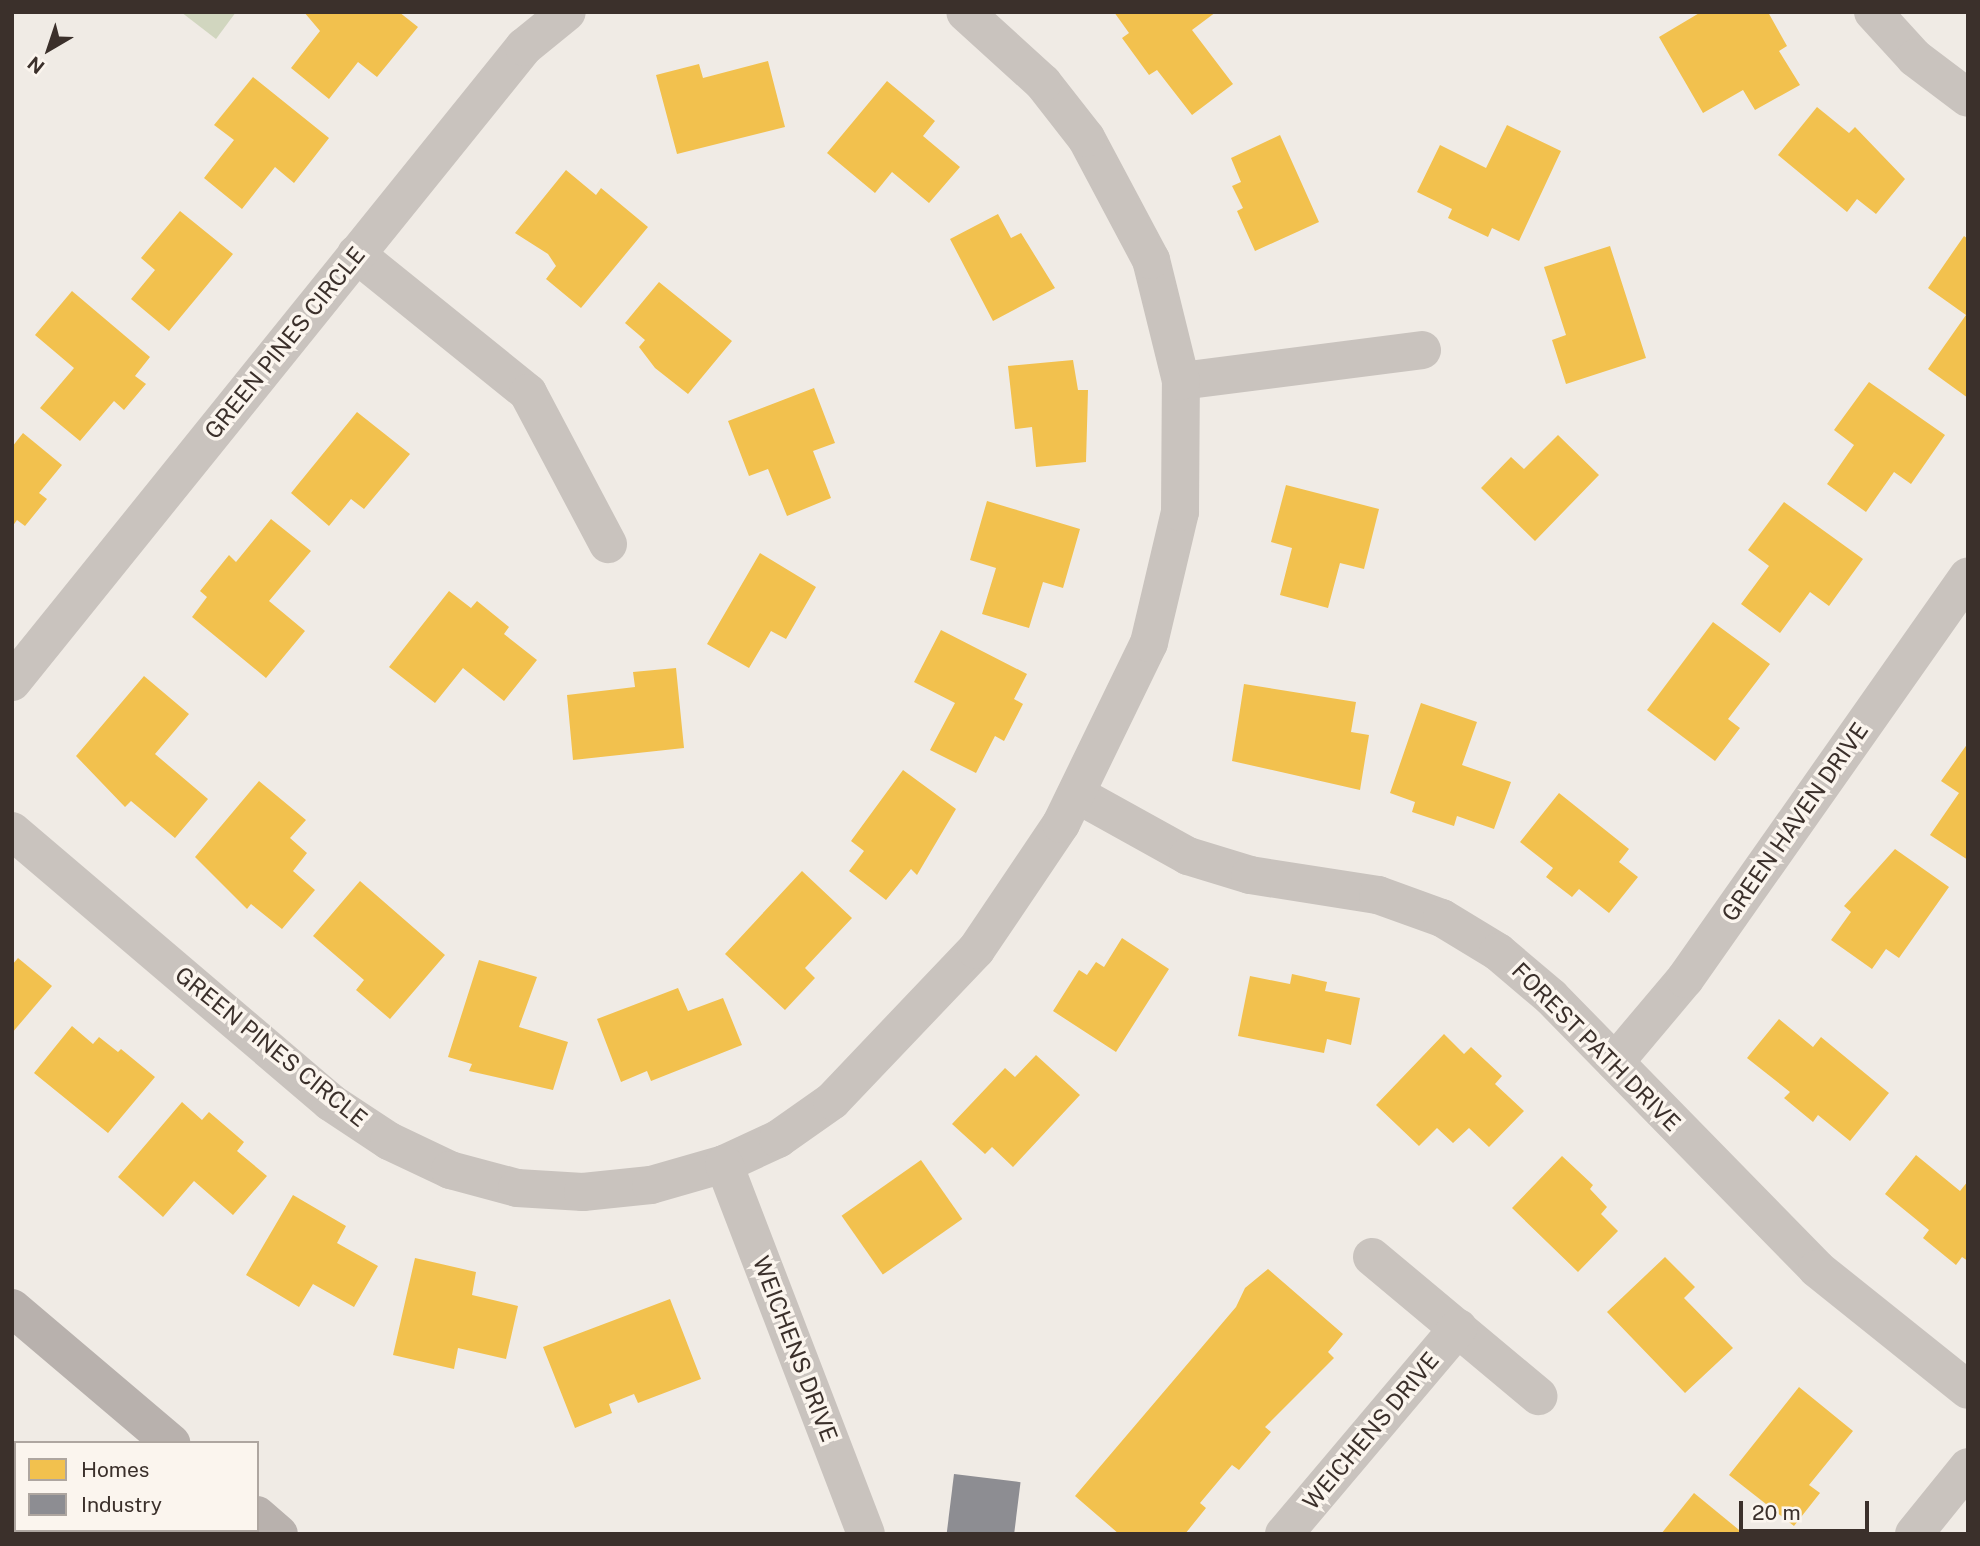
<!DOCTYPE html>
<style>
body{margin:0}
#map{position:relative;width:1980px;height:1546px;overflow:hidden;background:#f0ebe5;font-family:"Public Sans",sans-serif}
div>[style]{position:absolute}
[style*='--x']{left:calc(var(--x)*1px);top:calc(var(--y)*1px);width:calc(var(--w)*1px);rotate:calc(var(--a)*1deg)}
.green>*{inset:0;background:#d1d6bf}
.homes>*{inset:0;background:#f2c14e;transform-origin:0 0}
.industry>*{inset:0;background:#8d8d92;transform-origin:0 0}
.street>*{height:38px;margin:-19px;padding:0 19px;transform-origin:19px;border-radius:19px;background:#c9c3be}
.primary>*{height:38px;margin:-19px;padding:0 19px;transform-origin:19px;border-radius:19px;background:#b8b1ad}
span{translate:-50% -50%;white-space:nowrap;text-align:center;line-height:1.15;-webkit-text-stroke:7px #fbf5ee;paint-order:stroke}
.street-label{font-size:23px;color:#3b302b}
.frame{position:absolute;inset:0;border:14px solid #3b302b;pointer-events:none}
.legend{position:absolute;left:14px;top:1441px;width:245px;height:91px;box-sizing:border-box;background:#fbf5ee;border:2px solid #aea6a0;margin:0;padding:9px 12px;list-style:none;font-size:21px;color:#3b302b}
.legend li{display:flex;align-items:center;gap:14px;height:35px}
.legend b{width:35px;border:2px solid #aea6a0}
.north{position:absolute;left:14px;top:14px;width:70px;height:70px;-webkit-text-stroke:5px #fbf5ee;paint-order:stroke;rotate:219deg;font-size:19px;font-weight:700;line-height:28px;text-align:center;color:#3b302b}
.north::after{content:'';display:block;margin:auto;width:24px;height:32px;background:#3b302b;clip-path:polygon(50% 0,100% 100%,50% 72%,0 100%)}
.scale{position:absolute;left:1739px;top:1501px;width:130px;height:32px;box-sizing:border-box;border:4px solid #3b302b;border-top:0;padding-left:9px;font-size:21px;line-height:24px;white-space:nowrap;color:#3b302b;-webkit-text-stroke:5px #fbf5ee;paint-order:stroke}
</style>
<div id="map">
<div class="green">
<div style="clip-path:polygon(181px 12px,236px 12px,216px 39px)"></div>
</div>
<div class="homes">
<div style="clip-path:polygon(304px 12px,399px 12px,418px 27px,377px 77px,358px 62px,329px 99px,291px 68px,320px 31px)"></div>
<div style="clip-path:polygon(1114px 12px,1216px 12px,1192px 30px,1233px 84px,1192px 115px,1157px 70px,1149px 75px,1122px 38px,1129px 33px)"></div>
<div style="clip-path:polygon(1701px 12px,1768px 12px,1787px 46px,1779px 51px,1800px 85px,1755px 110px,1743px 90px,1703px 113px,1659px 37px)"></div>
<div style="clip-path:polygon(768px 61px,785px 127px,677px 154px,656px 75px,699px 64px,703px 78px)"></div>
<div style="clip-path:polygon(253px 77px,329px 138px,294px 183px,275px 167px,242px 209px,204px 178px,234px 140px,214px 125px)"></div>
<div style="clip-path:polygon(887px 81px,935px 121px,923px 136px,960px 167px,929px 203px,892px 172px,875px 193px,827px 153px)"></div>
<div style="clip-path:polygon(1817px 107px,1849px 133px,1855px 127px,1905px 179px,1876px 214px,1857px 199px,1847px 212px,1778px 155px)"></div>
<div style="clip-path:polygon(1507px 125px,1561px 151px,1519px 241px,1492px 228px,1488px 237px,1448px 218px,1452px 209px,1417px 192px,1440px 145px,1486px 168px)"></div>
<div style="clip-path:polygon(1280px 135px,1319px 222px,1255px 251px,1237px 211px,1243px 208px,1232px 186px,1241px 182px,1231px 158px)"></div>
<div style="clip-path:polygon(566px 170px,596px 195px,601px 188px,648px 227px,581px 308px,546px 279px,556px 266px,548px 254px,515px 233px)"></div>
<div style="clip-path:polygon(180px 211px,233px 254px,169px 331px,131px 299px,155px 270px,141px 258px)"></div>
<div style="clip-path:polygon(998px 214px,1011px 238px,1021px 233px,1055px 288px,993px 321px,950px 239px)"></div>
<div style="clip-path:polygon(1964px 236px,1968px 239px,1968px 398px,1928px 369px,1966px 315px,1928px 288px)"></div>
<div style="clip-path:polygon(1610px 246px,1646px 358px,1566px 384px,1552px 340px,1566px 335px,1544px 267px)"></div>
<div style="clip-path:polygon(659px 282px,732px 341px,688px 394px,655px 368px,639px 347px,645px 340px,625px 323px)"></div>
<div style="clip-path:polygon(72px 291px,150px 357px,135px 376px,146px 384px,124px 410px,114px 401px,80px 441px,40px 408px,74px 368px,35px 335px)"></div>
<div style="clip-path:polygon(1073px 360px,1078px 390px,1088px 390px,1086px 462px,1036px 467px,1032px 427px,1015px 429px,1008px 366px)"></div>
<div style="clip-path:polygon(1869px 382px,1945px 435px,1911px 484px,1894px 472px,1866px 512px,1827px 484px,1854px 445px,1834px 430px)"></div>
<div style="clip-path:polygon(814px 388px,835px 443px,813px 451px,831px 498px,787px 516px,768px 469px,749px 476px,728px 421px)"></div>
<div style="clip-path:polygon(357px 412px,410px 454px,364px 509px,351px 499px,329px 526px,291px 493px)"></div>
<div style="clip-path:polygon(23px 433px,62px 465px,39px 493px,47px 499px,25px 526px,17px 520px,12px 527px,12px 447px)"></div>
<div style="clip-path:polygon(1558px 435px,1599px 475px,1535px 541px,1481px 488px,1511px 457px,1524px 469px)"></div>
<div style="clip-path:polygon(1286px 485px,1379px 509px,1364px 569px,1340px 563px,1328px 608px,1280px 595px,1292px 548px,1271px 542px)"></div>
<div style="clip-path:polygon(987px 501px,1080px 529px,1063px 588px,1043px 582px,1029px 628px,982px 614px,996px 568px,970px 560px)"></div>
<div style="clip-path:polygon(1784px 502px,1863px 559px,1829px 606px,1810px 592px,1780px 633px,1741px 604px,1769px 566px,1748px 550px)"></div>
<div style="clip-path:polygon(271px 519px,311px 551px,269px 601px,305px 631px,266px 678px,192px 617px,207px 597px,200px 591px,229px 555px,236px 562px)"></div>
<div style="clip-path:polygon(760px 553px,816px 587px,786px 639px,771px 631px,749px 668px,707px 644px)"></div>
<div style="clip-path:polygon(449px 591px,471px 608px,477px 601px,509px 627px,504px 634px,537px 660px,504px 701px,463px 668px,435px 703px,389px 667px)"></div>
<div style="clip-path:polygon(1713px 622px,1770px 664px,1728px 719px,1740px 728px,1715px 761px,1647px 710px)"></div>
<div style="clip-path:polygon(941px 630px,1027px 674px,1014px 699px,1023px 704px,1004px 741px,995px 736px,976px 773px,930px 750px,955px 703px,914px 682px)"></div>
<div style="clip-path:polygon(676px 668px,684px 748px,573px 760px,567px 695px,635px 687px,633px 672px)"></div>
<div style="clip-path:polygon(144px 676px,189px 714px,155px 754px,208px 799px,175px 838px,131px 801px,125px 807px,76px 756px)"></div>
<div style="clip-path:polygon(1244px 684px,1356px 702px,1351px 732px,1369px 735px,1360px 790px,1232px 761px)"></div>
<div style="clip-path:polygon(1421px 703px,1477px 722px,1462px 765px,1511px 782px,1494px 829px,1457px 816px,1454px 826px,1412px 812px,1415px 802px,1390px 793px)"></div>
<div style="clip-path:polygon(1968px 743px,1968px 860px,1930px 835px,1959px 793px,1941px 781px)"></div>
<div style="clip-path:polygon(903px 770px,956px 809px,917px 875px,911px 869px,886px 900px,849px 871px,864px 851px,851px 841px)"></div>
<div style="clip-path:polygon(259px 781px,306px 820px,290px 838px,307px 853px,293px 871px,315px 890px,282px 929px,251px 904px,247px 909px,195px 857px)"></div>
<div style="clip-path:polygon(1559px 793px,1629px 849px,1619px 862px,1638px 877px,1609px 913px,1579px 889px,1572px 897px,1546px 877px,1553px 868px,1520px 842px)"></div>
<div style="clip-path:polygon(1895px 849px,1949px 887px,1899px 958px,1886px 949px,1872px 969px,1831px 940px,1851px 912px,1844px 906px)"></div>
<div style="clip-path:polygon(802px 871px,852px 918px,805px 968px,815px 978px,785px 1010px,725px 954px)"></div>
<div style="clip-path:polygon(360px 881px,445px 955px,390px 1019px,356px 990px,364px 980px,313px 936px)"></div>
<div style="clip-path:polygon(1122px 938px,1169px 969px,1116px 1052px,1053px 1011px,1079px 970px,1087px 975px,1096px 962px,1104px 967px)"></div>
<div style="clip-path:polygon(18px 958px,52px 986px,12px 1033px,12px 965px)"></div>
<div style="clip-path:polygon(479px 960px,537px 977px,519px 1027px,568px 1042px,553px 1090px,469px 1071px,472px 1064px,448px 1057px)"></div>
<div style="clip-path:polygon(1292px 974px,1327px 982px,1325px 991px,1360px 998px,1351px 1045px,1327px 1039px,1324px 1053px,1238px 1036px,1250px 976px,1290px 984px)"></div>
<div style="clip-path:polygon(678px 988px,688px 1011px,723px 998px,742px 1045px,651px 1081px,647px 1071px,621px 1082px,597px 1019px)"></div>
<div style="clip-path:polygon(1779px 1019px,1813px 1047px,1821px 1037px,1889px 1093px,1850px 1141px,1818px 1115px,1813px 1122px,1784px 1098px,1790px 1092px,1747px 1058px)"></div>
<div style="clip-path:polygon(72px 1026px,93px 1044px,99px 1037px,118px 1052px,121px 1049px,155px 1077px,108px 1133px,34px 1073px)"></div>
<div style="clip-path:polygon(1444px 1034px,1464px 1054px,1471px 1047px,1502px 1076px,1495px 1084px,1524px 1111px,1489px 1147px,1469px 1128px,1453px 1143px,1437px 1128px,1419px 1146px,1376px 1105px)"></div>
<div style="clip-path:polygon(1036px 1055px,1080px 1095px,1013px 1167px,992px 1147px,985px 1154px,952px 1124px,1005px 1068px,1015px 1077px)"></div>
<div style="clip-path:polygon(182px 1102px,202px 1120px,209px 1112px,244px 1142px,237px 1151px,267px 1176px,233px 1215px,194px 1181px,163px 1217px,118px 1177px)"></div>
<div style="clip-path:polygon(1916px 1155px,1960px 1191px,1968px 1181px,1968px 1261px,1962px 1257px,1956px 1265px,1923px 1238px,1929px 1230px,1885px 1194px)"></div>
<div style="clip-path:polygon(1562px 1156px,1593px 1185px,1590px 1189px,1607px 1207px,1601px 1214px,1618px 1231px,1578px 1272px,1512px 1208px)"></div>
<div style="left:921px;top:1160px;width:72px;height:97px;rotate:55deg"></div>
<div style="clip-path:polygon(293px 1195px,346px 1226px,337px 1243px,378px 1266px,354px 1307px,313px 1284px,299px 1307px,246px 1275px)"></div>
<div style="clip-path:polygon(1665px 1257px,1695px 1287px,1684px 1298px,1733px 1348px,1685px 1393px,1607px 1312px)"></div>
<div style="clip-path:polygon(415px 1258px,476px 1272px,472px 1295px,518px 1306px,506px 1359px,458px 1348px,454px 1369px,393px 1355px)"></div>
<div style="clip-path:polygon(1268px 1269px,1343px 1334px,1328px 1352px,1334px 1358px,1265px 1427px,1271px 1432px,1239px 1470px,1232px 1465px,1200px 1503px,1206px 1508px,1185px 1534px,1119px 1534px,1075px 1496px,1236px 1307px,1245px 1288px)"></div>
<div style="clip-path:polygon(670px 1299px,701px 1379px,638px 1403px,634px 1394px,609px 1404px,612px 1413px,575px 1428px,543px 1347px)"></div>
<div style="clip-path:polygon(1799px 1387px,1853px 1431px,1809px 1485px,1820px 1493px,1794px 1526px,1729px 1475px)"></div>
<div style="clip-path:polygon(1694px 1493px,1744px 1534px,1661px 1534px)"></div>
</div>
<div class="industry">
<div style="left:954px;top:1474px;width:67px;height:59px;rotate:7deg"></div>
</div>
<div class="street">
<div style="--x:1873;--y:12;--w:62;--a:47.6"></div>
<div style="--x:1915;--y:58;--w:66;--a:37"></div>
<div style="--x:356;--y:254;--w:221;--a:38.9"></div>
<div style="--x:528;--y:393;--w:171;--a:62.1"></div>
<div style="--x:1181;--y:381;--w:243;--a:-7.3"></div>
<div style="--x:12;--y:682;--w:816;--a:-51.12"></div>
<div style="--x:524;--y:47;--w:55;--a:-39.1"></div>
<div style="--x:1078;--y:795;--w:126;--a:29"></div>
<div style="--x:1188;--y:856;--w:65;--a:17"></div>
<div style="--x:1250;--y:875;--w:130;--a:8.9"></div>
<div style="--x:1378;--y:895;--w:68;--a:19.8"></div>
<div style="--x:1442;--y:918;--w:66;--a:31.3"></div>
<div style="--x:1498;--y:952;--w:70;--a:40.3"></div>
<div style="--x:1551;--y:997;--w:380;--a:45.6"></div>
<div style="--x:1817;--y:1269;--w:193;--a:38.7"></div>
<div style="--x:12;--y:831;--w:418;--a:40.4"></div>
<div style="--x:330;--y:1102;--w:71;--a:33.5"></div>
<div style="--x:389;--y:1141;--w:68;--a:25.4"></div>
<div style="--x:450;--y:1170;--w:69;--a:15"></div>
<div style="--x:517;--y:1188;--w:66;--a:3.5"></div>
<div style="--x:583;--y:1192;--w:68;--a:-5.9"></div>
<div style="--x:651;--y:1185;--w:76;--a:-16"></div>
<div style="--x:724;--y:1164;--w:60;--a:-24.8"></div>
<div style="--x:778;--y:1139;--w:66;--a:-35.1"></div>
<div style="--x:832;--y:1101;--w:209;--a:-46.4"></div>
<div style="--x:976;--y:950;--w:152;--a:-56"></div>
<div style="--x:1061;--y:824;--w:201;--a:-64.1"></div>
<div style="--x:1149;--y:643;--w:135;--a:-76.7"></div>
<div style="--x:1180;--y:512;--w:131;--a:-89.6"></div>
<div style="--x:1181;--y:381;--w:125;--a:-103.9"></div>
<div style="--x:1151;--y:260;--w:138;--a:-118"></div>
<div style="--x:1086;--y:138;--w:70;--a:-128"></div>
<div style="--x:1043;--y:83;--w:105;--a:-137.7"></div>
<div style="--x:1615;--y:1062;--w:109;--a:-49.9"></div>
<div style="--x:1685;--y:979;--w:492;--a:-54.9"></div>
<div style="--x:724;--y:1164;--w:396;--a:69"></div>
<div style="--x:1372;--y:1257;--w:217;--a:39.9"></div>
<div style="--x:1284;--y:1534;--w:270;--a:-49.8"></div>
<div style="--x:1914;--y:1534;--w:86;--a:-51.1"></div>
</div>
<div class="primary">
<div style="--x:12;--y:1308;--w:209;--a:40.3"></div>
<div style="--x:257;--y:1515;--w:29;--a:41"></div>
</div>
<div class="street-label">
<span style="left:285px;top:343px;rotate:-51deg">GREEN PINES CIRCLE</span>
<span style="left:1795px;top:822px;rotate:-55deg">GREEN HAVEN DRIVE</span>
<span style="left:271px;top:1047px;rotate:39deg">GREEN PINES CIRCLE</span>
<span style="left:1596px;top:1047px;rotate:45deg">FOREST PATH DRIVE</span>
<span style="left:795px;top:1349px;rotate:69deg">WEICHENS DRIVE</span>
<span style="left:1371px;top:1431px;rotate:-50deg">WEICHENS DRIVE</span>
</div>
<div class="frame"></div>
<ul class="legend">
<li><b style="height:19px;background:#f2c14e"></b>Homes</li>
<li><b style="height:19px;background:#8d8d92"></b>Industry</li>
</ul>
<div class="north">N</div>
<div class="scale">20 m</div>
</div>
